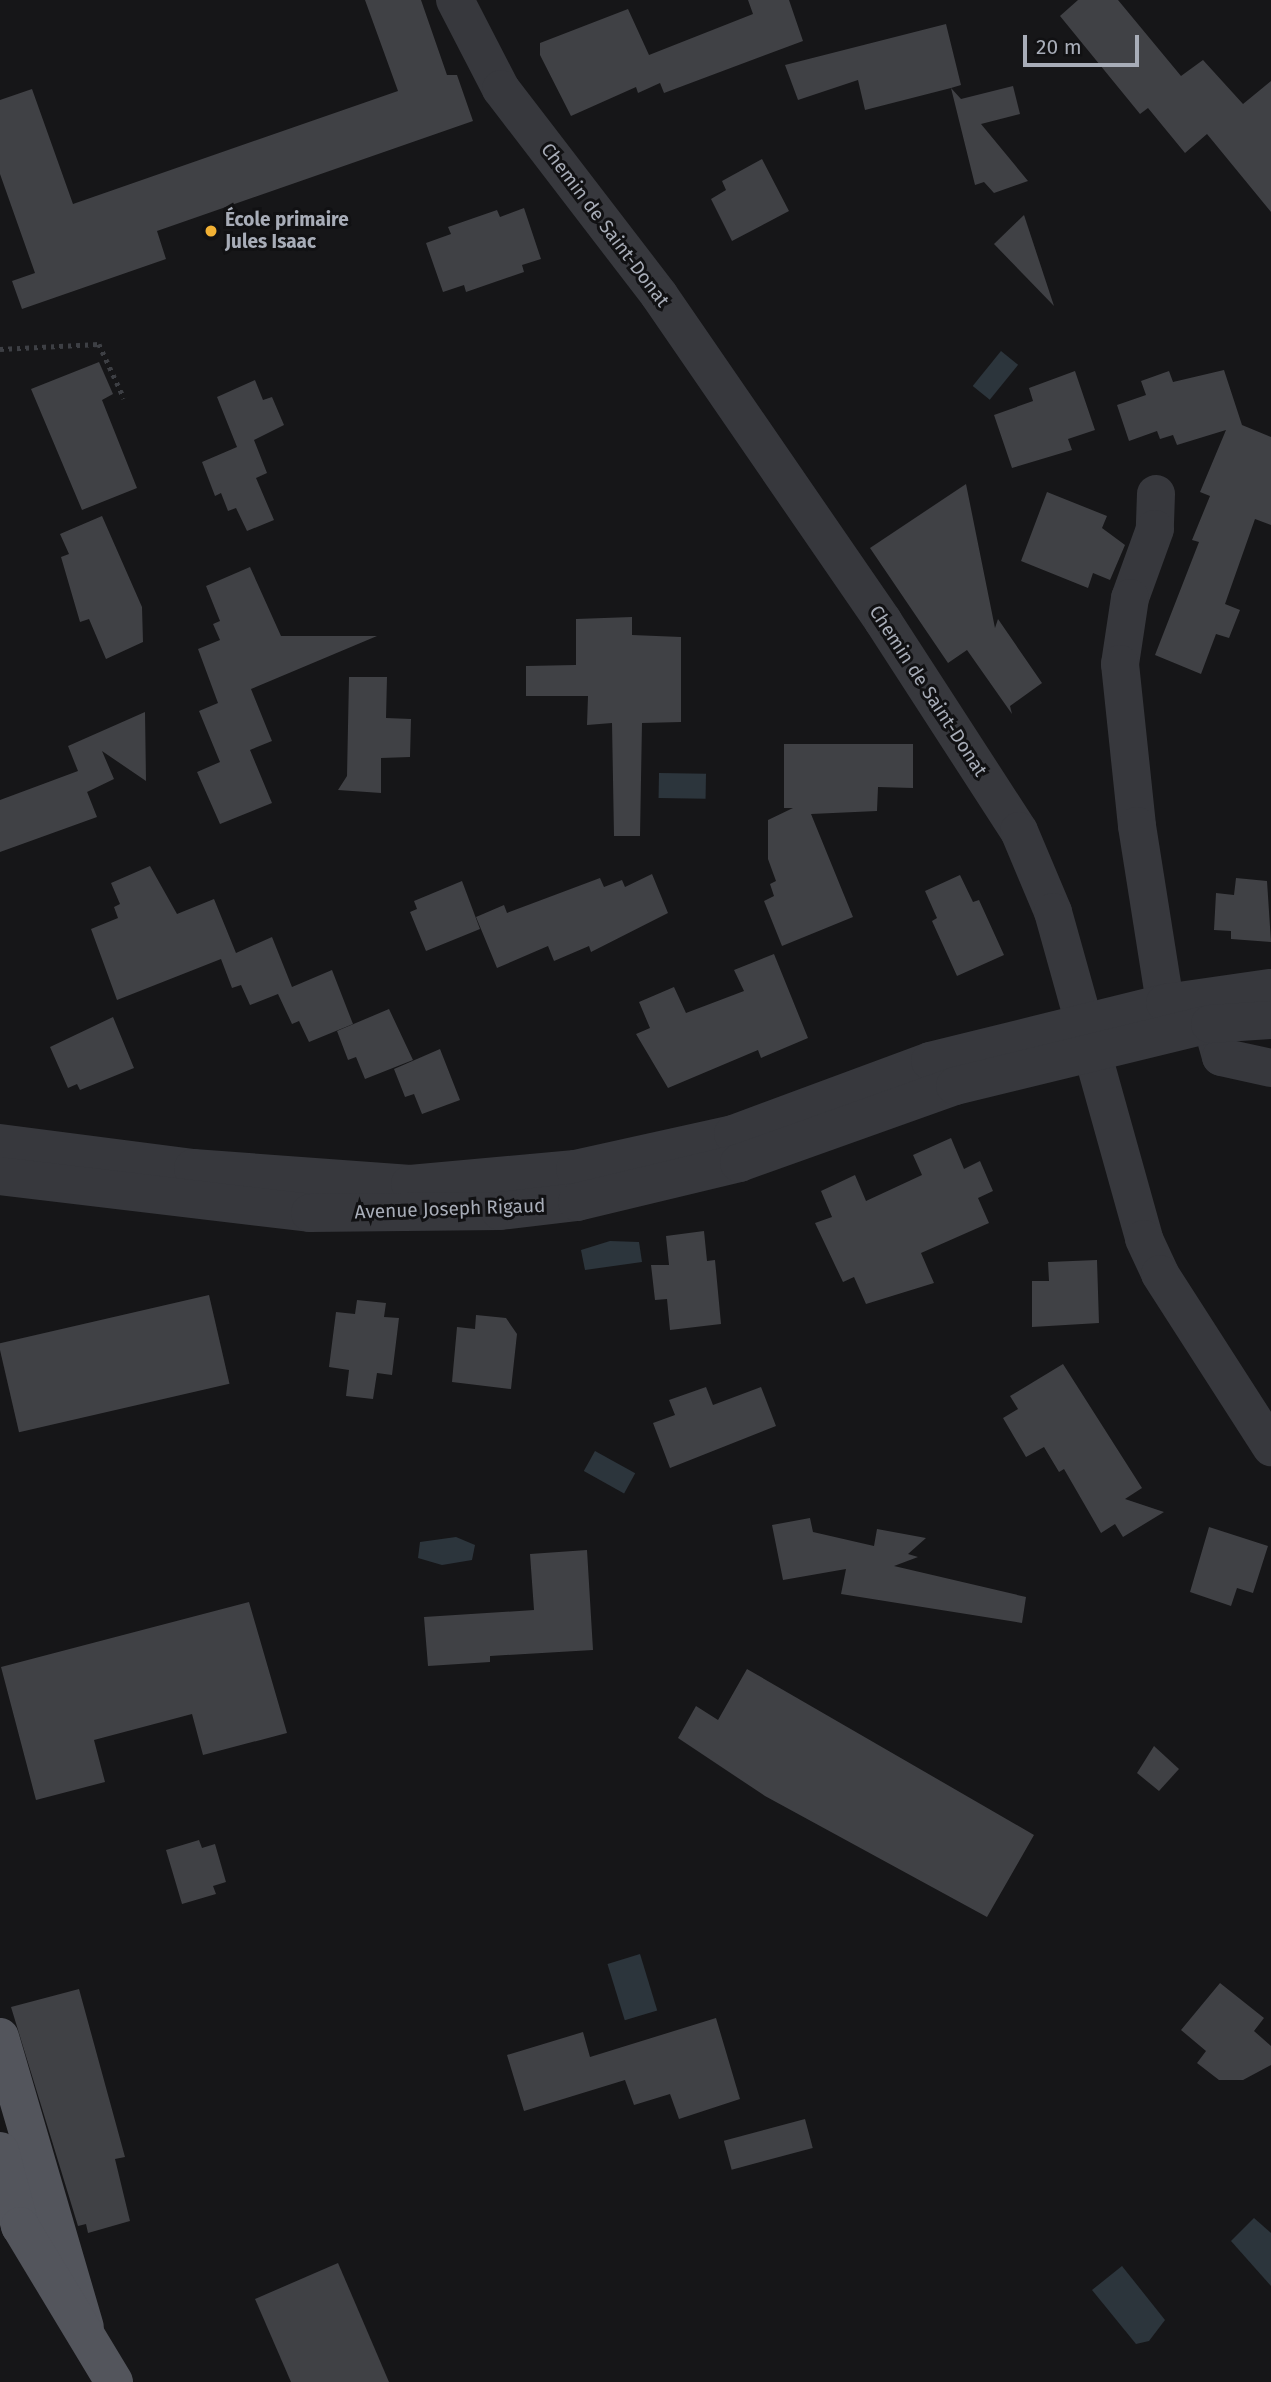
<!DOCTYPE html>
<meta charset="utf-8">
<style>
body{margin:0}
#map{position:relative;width:1271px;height:2382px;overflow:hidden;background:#161618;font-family:"Fira Sans",sans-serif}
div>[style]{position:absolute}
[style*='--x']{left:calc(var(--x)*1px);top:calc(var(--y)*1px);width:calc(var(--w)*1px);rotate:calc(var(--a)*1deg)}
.water>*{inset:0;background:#2c353c;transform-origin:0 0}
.building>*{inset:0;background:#404145;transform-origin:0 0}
.path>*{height:4.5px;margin-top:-2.25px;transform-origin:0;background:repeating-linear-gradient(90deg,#3d3f44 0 3.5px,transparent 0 8.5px)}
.minor>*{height:38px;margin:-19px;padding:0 19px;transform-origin:19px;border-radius:19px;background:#37383d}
.major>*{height:38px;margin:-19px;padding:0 19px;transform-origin:19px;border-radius:19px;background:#53555c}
.dots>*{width:19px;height:19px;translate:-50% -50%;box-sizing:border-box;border:4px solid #111113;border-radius:50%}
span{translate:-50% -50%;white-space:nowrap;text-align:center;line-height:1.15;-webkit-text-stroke:6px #111113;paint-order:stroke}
.poi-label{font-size:19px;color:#a8adb8;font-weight:700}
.left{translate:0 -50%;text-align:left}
.street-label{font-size:19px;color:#a8adb8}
.scale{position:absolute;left:1023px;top:35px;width:116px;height:32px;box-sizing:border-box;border:4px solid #a8adb8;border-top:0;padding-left:9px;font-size:21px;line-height:24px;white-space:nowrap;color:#a8adb8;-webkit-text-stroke:5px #111113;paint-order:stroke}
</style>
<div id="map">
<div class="water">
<div style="left:1001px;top:351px;width:22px;height:45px;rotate:39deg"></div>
<div style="left:659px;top:773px;width:47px;height:25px;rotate:1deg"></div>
<div style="clip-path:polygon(610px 1241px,639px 1242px,642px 1262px,585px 1270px,581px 1250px)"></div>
<div style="left:595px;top:1451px;width:46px;height:23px;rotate:29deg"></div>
<div style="clip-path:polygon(456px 1537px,475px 1545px,472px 1560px,442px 1565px,418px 1558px,420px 1542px)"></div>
<div style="left:640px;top:1954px;width:59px;height:34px;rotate:73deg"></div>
<div style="clip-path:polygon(1254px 2218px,1271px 2233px,1271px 2286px,1231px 2241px)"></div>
<div style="clip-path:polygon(1122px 2266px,1165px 2320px,1149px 2341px,1136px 2344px,1092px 2290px)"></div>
</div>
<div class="building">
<div style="clip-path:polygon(365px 0,421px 0,447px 75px,457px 75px,473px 121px,157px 231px,166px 259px,22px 309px,12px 281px,35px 273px,0 174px,0 100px,32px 89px,73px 204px,398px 91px)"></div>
<div style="clip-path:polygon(748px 0,789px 0,803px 41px,664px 93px,660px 83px,638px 93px,636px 87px,571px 116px,540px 55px,540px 43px,628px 9px,649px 55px,753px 14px)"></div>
<div style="clip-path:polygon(1078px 0,1118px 0,1181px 76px,1203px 60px,1243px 104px,1271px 81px,1271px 212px,1207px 134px,1185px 153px,1148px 108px,1140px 114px,1060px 16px)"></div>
<div style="clip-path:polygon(946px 24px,961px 85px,951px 88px,961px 99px,1013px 86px,1020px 114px,981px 124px,1028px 181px,994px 193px,984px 182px,975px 185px,951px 88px,865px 110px,858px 80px,798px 100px,785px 65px)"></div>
<div style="clip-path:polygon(762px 159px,789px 211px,732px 241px,711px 199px,726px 190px,722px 181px)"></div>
<div style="clip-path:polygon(524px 208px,541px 259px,522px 265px,524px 272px,466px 292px,464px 285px,443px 292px,426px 243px,451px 234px,448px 227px,497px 210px,500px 217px)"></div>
<div style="clip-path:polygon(1024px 215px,1054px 306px,994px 244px)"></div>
<div style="clip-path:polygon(99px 362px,113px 394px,102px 400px,137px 488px,82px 510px,31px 389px)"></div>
<div style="clip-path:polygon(1224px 370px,1242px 425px,1271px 437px,1271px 525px,1255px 519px,1225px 604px,1240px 610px,1229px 638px,1216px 634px,1201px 674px,1155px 655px,1199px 542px,1192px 540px,1210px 496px,1200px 492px,1226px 430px,1177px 445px,1173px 435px,1160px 439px,1157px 431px,1129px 441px,1117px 405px,1146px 395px,1141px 381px,1169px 371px,1173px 382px)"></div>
<div style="clip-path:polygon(1075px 371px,1095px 430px,1068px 439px,1072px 450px,1012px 468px,994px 415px,1033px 401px,1029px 388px)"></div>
<div style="clip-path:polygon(255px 380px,263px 400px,272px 397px,284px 425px,254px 440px,267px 473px,256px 478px,274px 520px,247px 531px,236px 508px,228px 511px,221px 493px,215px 496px,202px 462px,237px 447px,217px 397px)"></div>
<div style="clip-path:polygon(966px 484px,995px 628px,998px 619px,1042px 683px,1010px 706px,1012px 714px,967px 650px,948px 663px,870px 548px)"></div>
<div style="clip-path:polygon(1047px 492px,1107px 516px,1102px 528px,1125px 545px,1110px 580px,1093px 573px,1088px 588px,1021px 561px)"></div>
<div style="clip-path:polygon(102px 516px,142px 607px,143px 642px,106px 659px,89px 619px,80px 622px,61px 557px,69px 554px,60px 534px)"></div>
<div style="clip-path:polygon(250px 567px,281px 636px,377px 636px,251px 689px,272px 741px,250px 750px,272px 803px,220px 824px,197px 772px,220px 762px,199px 711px,218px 703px,198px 649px,220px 640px,213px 624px,220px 621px,206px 586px)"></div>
<div style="clip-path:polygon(632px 617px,632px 635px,681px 637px,681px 722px,642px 723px,640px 836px,614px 836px,612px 723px,587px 725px,588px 696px,526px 696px,526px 666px,576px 665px,576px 619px)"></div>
<div style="clip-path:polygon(349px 677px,387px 677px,386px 718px,411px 719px,410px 757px,381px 758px,381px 793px,338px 790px,347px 776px)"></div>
<div style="clip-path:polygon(145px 712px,146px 781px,102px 751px,114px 779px,87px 792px,80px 774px,97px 817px,0 852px,0 800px,78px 771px,68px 746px)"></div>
<div style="clip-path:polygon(784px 744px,913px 744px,913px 788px,878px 787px,877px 811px,811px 814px,853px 917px,782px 946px,764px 901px,774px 896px,770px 884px,776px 881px,768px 859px,768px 820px,793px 808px,784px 808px)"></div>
<div style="clip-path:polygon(150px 866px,177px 914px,214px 899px,236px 953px,272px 937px,292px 987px,332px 970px,353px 1024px,309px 1042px,299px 1021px,292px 1024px,278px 994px,250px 1005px,241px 985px,232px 988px,221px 959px,117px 1000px,91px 929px,118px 918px,114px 907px,120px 904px,111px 883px)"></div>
<div style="clip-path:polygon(652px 874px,668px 913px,591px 952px,589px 946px,554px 961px,548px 946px,497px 968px,476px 917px,504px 905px,507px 913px,600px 878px,604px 887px,622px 880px,625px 887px)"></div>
<div style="clip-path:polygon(960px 875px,973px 902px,979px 900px,1004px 955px,957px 976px,932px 921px,937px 918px,925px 891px)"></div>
<div style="clip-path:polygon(1236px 878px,1267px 881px,1271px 942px,1231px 939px,1231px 931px,1214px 930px,1216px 893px,1234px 895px)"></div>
<div style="clip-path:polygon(462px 881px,480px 929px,426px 951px,410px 912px,417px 909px,414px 901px)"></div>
<div style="clip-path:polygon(774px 954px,808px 1038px,761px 1058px,758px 1050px,668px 1088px,636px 1034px,650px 1028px,639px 1002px,674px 987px,686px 1013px,744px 991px,734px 970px)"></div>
<div style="clip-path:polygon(389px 1009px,413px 1060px,365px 1079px,356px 1057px,348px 1060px,337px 1031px)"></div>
<div style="clip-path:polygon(113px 1017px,134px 1068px,80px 1090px,77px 1084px,68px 1088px,50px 1047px)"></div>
<div style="clip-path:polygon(440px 1049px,460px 1100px,422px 1114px,414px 1094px,405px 1097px,394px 1069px)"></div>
<div style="clip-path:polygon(951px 1138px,964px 1169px,980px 1161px,993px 1191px,978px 1198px,989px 1223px,921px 1253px,934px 1283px,866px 1304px,854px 1277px,843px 1282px,815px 1223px,832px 1217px,821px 1191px,855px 1175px,866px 1201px,922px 1175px,913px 1155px)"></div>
<div style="clip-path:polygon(704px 1231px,707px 1261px,715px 1260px,721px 1324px,670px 1330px,667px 1299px,655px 1300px,651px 1265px,669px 1265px,666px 1236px)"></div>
<div style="clip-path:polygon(1097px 1260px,1099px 1323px,1032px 1327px,1032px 1281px,1049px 1281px,1048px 1262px)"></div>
<div style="left:209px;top:1295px;width:91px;height:216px;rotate:77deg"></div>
<div style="clip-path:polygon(357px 1300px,386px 1303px,384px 1317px,399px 1318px,392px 1375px,377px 1373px,373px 1399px,346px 1396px,349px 1370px,329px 1367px,336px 1312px,355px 1314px)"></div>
<div style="clip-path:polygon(476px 1315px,506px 1318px,517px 1334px,511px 1389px,452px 1382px,457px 1327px,475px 1329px)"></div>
<div style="clip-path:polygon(1063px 1364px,1142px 1488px,1125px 1499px,1164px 1512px,1123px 1537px,1115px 1524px,1101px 1533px,1064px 1469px,1059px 1472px,1044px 1447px,1026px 1457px,1003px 1418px,1018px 1409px,1010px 1396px)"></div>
<div style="clip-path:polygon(706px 1387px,713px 1405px,761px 1387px,776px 1426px,670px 1468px,653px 1423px,675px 1415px,669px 1400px)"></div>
<div style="clip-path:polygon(810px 1518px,813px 1532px,874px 1546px,877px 1529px,926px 1538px,908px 1554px,918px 1557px,894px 1566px,1026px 1597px,1022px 1623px,841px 1594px,846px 1569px,783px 1580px,772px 1525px)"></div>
<div style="clip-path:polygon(1209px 1527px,1268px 1546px,1253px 1593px,1237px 1588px,1231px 1606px,1190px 1592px)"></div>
<div style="clip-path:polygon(587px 1550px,593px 1650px,490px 1656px,490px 1662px,428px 1666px,424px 1617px,534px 1610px,530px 1554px)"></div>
<div style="clip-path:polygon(249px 1602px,287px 1733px,203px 1755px,192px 1714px,94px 1740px,105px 1782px,36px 1800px,1px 1667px)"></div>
<div style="clip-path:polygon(747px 1669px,1034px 1835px,987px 1917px,765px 1796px,678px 1738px,696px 1706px,718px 1720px)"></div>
<div style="clip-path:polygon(1154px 1746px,1179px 1769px,1159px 1791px,1137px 1773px)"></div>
<div style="clip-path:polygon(199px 1840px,202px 1848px,215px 1844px,226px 1882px,213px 1886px,216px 1894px,182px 1904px,166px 1850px)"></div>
<div style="clip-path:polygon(1220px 1983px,1264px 2018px,1254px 2031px,1271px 2046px,1271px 2065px,1243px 2080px,1219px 2080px,1197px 2063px,1206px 2051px,1181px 2030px)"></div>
<div style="clip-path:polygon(79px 1989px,125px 2157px,115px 2159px,130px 2221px,88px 2233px,86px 2224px,78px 2226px,11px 2007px)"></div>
<div style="clip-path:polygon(716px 2018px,740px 2099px,679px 2119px,670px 2094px,634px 2105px,625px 2080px,524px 2111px,507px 2055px,583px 2032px,590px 2057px)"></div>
<div style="left:805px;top:2119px;width:30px;height:84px;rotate:75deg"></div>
<div style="clip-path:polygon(338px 2263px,389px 2382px,291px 2382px,255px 2299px)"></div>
</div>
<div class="path">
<div style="--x:0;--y:349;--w:99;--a:-2.9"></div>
<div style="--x:99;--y:344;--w:60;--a:65.2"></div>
</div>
<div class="minor">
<div style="--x:455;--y:0;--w:100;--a:62.7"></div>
<div style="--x:501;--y:89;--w:260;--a:52.5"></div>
<div style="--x:659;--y:295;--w:396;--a:55.5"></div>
<div style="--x:883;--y:621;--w:250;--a:57.1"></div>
<div style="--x:1019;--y:831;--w:88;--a:67.2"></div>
<div style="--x:1053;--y:912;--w:339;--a:74.4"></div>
<div style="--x:1144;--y:1239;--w:38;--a:65"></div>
<div style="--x:1160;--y:1274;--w:206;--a:57.3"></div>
<div style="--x:1156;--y:494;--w:35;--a:92"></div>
<div style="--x:1155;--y:529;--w:73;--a:109.9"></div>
<div style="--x:1130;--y:598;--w:67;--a:98.6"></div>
<div style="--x:1120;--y:664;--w:163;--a:84"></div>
<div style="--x:1137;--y:826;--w:179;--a:81"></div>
<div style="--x:1205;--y:1000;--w:59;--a:74.3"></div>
<div style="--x:1221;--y:1057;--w:51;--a:12.4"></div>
<div style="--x:0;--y:1143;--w:195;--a:7.4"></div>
<div style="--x:193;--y:1168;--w:218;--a:4.2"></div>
<div style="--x:410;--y:1184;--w:166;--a:-5.2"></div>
<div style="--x:575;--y:1169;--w:162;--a:-12.5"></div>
<div style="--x:733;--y:1134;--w:210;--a:-20.3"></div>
<div style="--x:930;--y:1061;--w:242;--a:-13.9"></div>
<div style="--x:1165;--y:1003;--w:107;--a:-8.1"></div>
<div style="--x:0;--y:1176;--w:312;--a:6.8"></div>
<div style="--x:310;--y:1213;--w:190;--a:-0.6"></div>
<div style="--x:500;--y:1211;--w:78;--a:-6.7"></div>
<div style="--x:577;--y:1202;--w:167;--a:-13.5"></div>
<div style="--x:739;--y:1163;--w:229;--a:-19.6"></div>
<div style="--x:955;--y:1086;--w:262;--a:-13.7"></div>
<div style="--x:1210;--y:1024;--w:61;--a:-3.8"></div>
</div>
<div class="major">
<div style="--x:0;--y:2037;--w:302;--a:73.7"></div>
<div style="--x:0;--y:2151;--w:78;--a:75.1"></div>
<div style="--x:20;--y:2226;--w:182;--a:58.9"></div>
</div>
<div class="dots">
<div style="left:211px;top:231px;background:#f2b134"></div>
</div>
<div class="poi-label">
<span class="left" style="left:225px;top:231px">École primaire<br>Jules Isaac</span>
</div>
<div class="street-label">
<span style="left:605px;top:225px;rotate:53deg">Chemin de Saint-Donat</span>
<span style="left:928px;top:691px;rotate:57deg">Chemin de Saint-Donat</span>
<span style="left:450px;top:1209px;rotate:-2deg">Avenue Joseph Rigaud</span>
</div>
<div class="scale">20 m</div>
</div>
